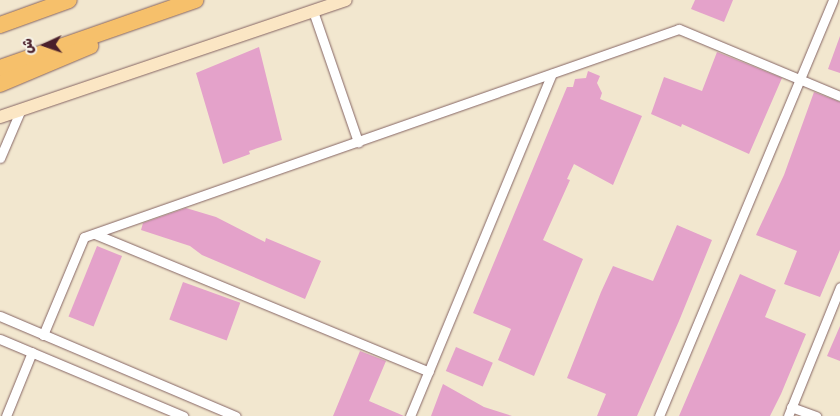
<!DOCTYPE html>
<meta charset="utf-8">
<style>
body{margin:0}
#map{position:relative;width:840px;height:416px;overflow:hidden;background:#f2e7cf;font-family:"Gochi Hand","Playpen Sans Arabic",sans-serif}
div>[style]{position:absolute}
[style*='--x']{left:calc(var(--x)*1px);top:calc(var(--y)*1px);width:calc(var(--w)*1px);rotate:calc(var(--a)*1deg)}
.building>*{inset:0;background:#e4a2ca;transform-origin:0 0}
.roads{filter:drop-shadow(0 0 1px #856564) drop-shadow(0 0 1px #856564)}
.minor>*{height:9px;margin:-4.5px;padding:0 4.5px;transform-origin:4.5px;border-radius:4.5px;background:#fff}
.secondary>*{height:12px;margin:-6px;padding:0 6px;transform-origin:6px;border-radius:6px;background:#fbe6c4}
.motorway>*{height:16px;margin:-8px;padding:0 8px;transform-origin:8px;border-radius:8px;background:#f6c06b}
span{translate:-50% -50%;white-space:nowrap;text-align:center;line-height:1.15;-webkit-text-stroke:5px #f7f3e8;paint-order:stroke}
.north{position:absolute;left:20px;top:20px;width:50px;height:50px;-webkit-text-stroke:4px #f7f3e8;paint-order:stroke;rotate:267deg;font-size:14px;font-weight:700;line-height:20px;text-align:center;color:#4a1f2b}
.north::after{content:'';display:block;margin:auto;width:18px;height:22px;background:#4a1f2b;clip-path:polygon(50% 0,100% 100%,50% 72%,0 100%)}
</style>
<div id="map">
<div class="building">
<div style="clip-path:polygon(695px 0,733px 0,724px 22px,691px 9px)"></div>
<div style="clip-path:polygon(840px 36px,840px 73px,828px 69px)"></div>
<div style="clip-path:polygon(259px 47px,282px 140px,249px 151px,250px 154px,223px 164px,196px 73px)"></div>
<div style="clip-path:polygon(717px 52px,782px 78px,749px 154px,682px 124px,681px 127px,651px 114px,664px 77px,702px 91px)"></div>
<div style="clip-path:polygon(588px 71px,600px 76px,597px 83px,602px 93px,600px 99px,642px 116px,613px 185px,574px 164px,567px 179px,570px 180px,543px 240px,583px 259px,534px 376px,498px 360px,511px 329px,473px 313px,567px 87px,573px 87px,575px 79px,586px 78px)"></div>
<div style="clip-path:polygon(814px 92px,840px 102px,840px 250px,820px 297px,784px 284px,797px 251px,756px 235px,784px 175px)"></div>
<div style="clip-path:polygon(186px 208px,216px 217px,265px 242px,266px 238px,321px 261px,305px 299px,202px 255px,190px 246px,141px 230px,143px 223px)"></div>
<div style="clip-path:polygon(677px 225px,712px 240px,679px 321px,637px 416px,597px 416px,606px 394px,567px 378px,601px 292px,613px 266px,653px 281px)"></div>
<div style="left:97px;top:246px;width:27px;height:76px;rotate:22deg"></div>
<div style="clip-path:polygon(740px 274px,776px 290px,765px 317px,806px 334px,781px 394px,770px 416px,679px 416px)"></div>
<div style="left:183px;top:282px;width:61px;height:40px;rotate:20deg"></div>
<div style="clip-path:polygon(840px 326px,840px 361px,827px 356px)"></div>
<div style="left:456px;top:347px;width:40px;height:26px;rotate:23deg"></div>
<div style="clip-path:polygon(360px 351px,386px 361px,369px 401px,404px 416px,333px 416px)"></div>
<div style="clip-path:polygon(443px 384px,484px 407px,512px 416px,431px 416px)"></div>
</div>
<div class="roads">
<div class="minor">
<div style="--x:313;--y:11;--w:139;--a:71"></div>
<div style="--x:0;--y:158;--w:53;--a:-66.8"></div>
<div style="--x:95;--y:234;--w:361;--a:22.4"></div>
<div style="--x:0;--y:316;--w:256;--a:23"></div>
<div style="--x:43;--y:335;--w:106;--a:-67.3"></div>
<div style="--x:84;--y:237;--w:630;--a:-19.27"></div>
<div style="--x:679;--y:29;--w:174;--a:22.6"></div>
<div style="--x:0;--y:339;--w:199;--a:22.8"></div>
<div style="--x:791;--y:407;--w:27;--a:20"></div>
<div style="--x:6;--y:416;--w:69;--a:-67.9"></div>
<div style="--x:410;--y:416;--w:370;--a:-67.5"></div>
<div style="--x:659;--y:416;--w:451;--a:-67.3"></div>
<div style="--x:788;--y:416;--w:139;--a:-68"></div>
</div>
<div class="secondary">
<div style="--x:0;--y:117;--w:365;--a:-18.7"></div>
</div>
<div class="motorway">
<div style="--x:0;--y:25;--w:73;--a:-19.9"></div>
<div style="--x:0;--y:68;--w:207;--a:-19.2"></div>
<div style="--x:0;--y:84;--w:98;--a:-22.9"></div>
</div>
</div>
<div class="north">ش</div>
</div>
